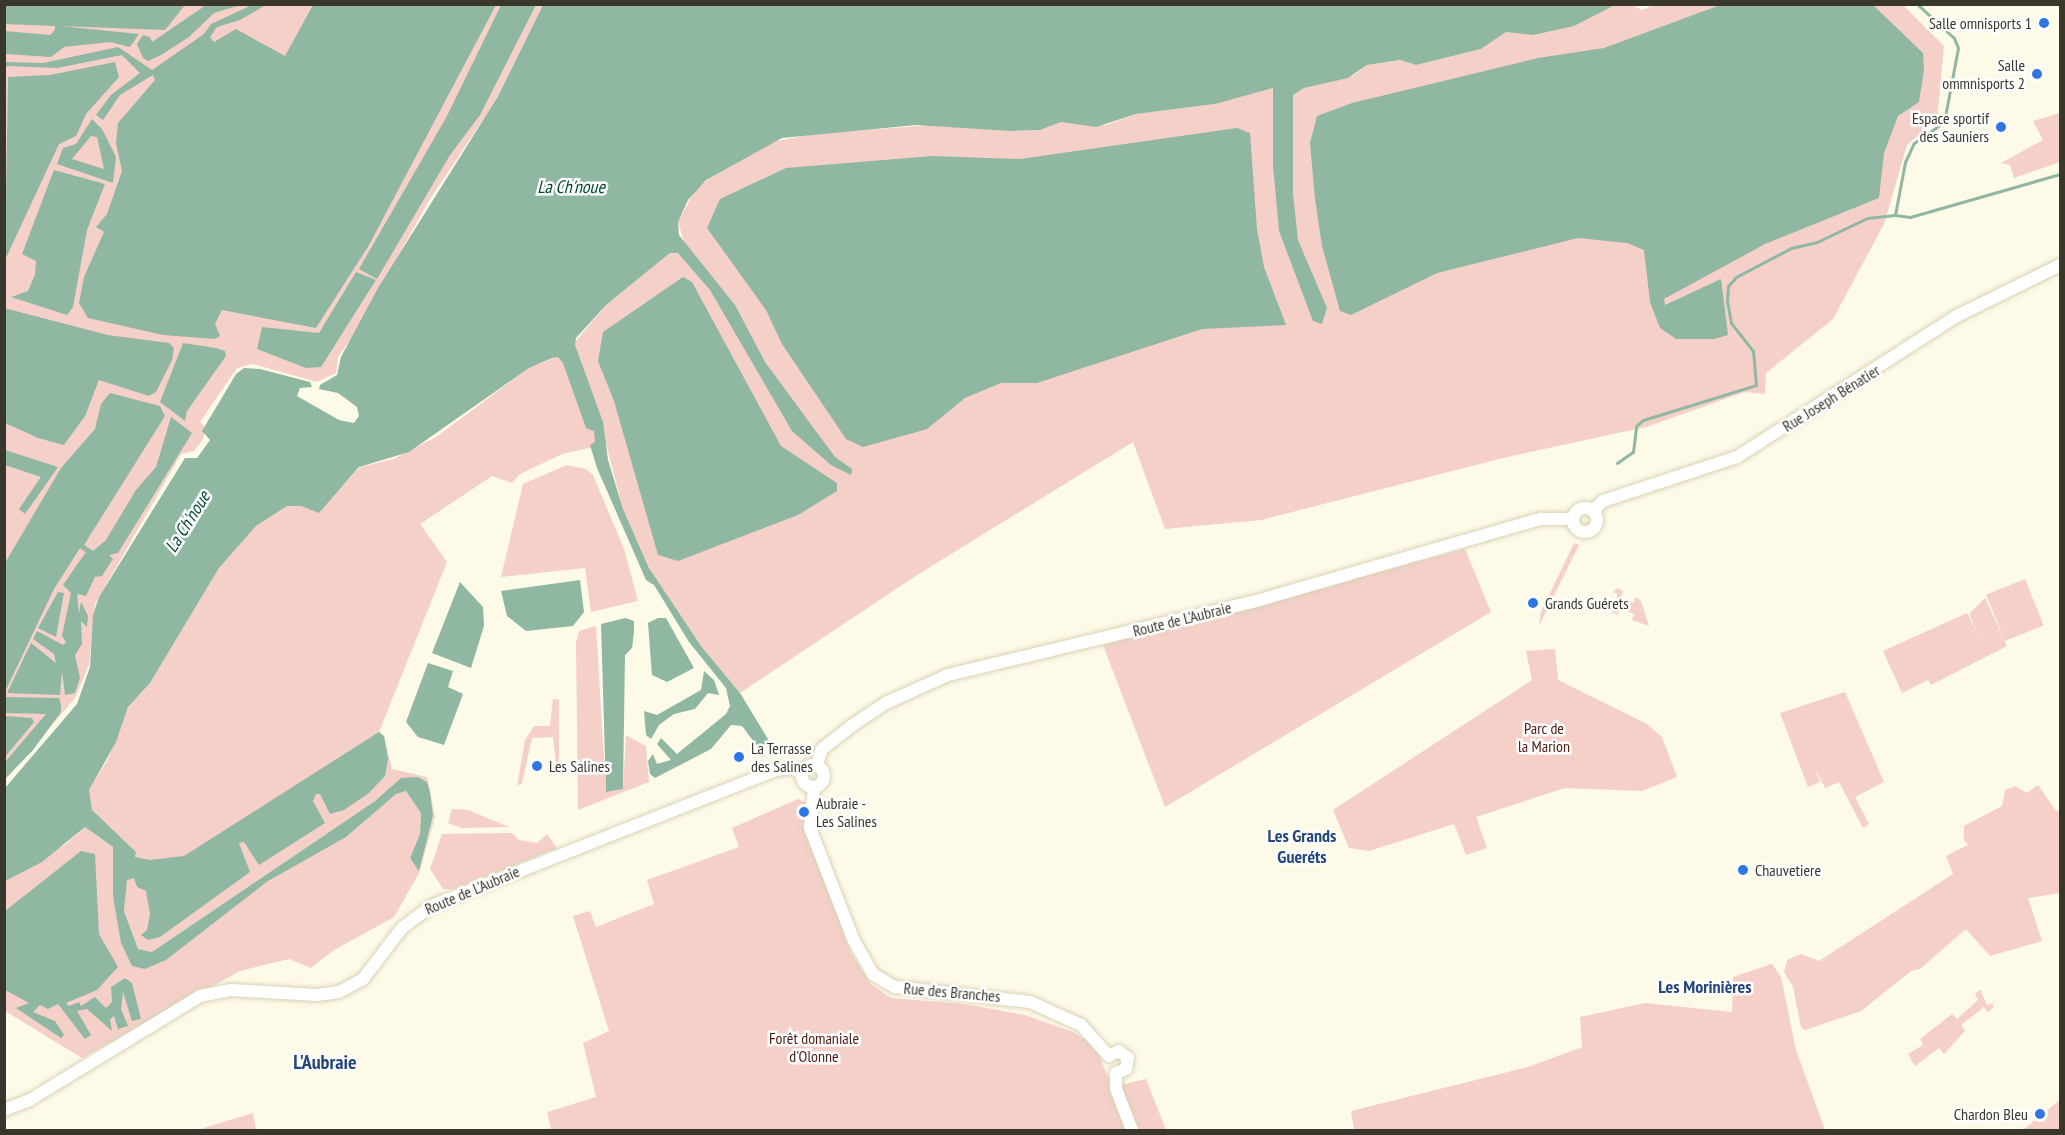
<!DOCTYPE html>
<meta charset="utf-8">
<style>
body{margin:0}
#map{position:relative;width:2065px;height:1135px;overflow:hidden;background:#fefae8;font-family:"PT Sans Narrow",sans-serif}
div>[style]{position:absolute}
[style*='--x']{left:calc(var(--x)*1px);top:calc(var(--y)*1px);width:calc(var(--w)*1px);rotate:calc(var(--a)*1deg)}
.green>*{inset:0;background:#f4d0c9;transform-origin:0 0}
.water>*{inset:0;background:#90b7a2}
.stream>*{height:3px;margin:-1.5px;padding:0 1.5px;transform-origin:1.5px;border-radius:1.5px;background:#90b7a2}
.roads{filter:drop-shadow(0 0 2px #d8d2b5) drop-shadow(0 0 2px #d8d2b5)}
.secondary>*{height:12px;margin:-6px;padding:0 6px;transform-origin:6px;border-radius:6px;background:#fff}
.secondary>.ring{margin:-6px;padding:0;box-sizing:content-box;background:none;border:12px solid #fff;border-radius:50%}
.dots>*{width:16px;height:16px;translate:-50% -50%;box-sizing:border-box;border:3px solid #fff;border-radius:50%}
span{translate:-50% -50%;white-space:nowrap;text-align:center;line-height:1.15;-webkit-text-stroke:5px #fff;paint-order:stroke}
.poi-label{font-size:16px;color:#39372b}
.right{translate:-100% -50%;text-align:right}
.left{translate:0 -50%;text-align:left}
.street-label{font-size:16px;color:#39372b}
.park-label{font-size:16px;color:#4e1910}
.water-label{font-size:18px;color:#004b30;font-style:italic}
.neighbourhood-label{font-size:18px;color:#24467c;font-weight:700}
.quarter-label{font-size:20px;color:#24467c;font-weight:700}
.frame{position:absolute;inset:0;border:6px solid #39372b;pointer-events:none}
</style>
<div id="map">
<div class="green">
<div style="clip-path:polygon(1656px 4px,1903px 5px,1944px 46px,1937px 119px,1907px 145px,1884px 224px,1833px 319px,1766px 373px,1765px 394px,1745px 392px,1646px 427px,1507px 457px,1261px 520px,1165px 529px,1133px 442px,917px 575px,740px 693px,701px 646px,654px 579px,623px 509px,606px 444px,562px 454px,520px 474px,512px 483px,492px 476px,420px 524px,447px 562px,379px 732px,384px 736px,392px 769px,427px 777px,435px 817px,419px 873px,394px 917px,334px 950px,311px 968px,289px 959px,240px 971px,82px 1058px,5px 1011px,4px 881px,66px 844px,85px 827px,113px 847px,113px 896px,145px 969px,268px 881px,396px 794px,407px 791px,421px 813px,420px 834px,410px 858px,419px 870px,433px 817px,401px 778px,375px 801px,152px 952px,138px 949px,124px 911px,127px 875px,136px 852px,96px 816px,88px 803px,89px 789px,108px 759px,128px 707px,150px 683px,219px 568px,256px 526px,287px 506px,301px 506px,319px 512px,360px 467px,393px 459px,436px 437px,529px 368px,556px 357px,575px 342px,606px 305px,670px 253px,685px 245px,678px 222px,696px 188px,718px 172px,771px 142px,814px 134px,931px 125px,1010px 131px,1040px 130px,1061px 122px,1106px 125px,1136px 114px,1215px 104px,1270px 88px,1293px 95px,1304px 88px,1354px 75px,1367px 65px,1400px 60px,1416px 65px,1481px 49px,1506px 32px,1528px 34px,1581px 22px,1612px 5px,1631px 5px,1642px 10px)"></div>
<div style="clip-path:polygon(5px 5px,543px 5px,493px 105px,428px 202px,354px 335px,338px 357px,336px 373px,317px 382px,253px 364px,237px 368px,200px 422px,206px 428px,203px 439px,194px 451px,181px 454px,95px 604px,89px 665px,75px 698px,5px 780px)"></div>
<div style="clip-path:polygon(2060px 113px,2060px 162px,2014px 178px,2010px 165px,2001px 163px,2043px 140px,2033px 121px)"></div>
<div style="clip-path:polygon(567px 465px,586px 469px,593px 475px,624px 549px,638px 601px,591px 612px,585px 568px,501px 577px,523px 484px)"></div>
<div style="clip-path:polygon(1574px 543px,1579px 545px,1539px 626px,1541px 612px)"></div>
<div style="clip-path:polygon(1465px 549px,1491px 612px,1165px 807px,1103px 645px)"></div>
<div style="left:2025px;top:579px;width:50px;height:42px;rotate:68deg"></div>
<div style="clip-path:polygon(1618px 588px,1623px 591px,1621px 597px,1633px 603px,1636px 597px,1641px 601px,1649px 626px,1632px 620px,1634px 614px,1620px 609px,1617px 615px,1606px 609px,1606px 604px,1613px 607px,1618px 594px,1613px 592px)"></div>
<div style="clip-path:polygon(1985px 598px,2007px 646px,1931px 685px,1928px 680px,1902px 693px,1883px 651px,1967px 613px,1981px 640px,1969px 614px)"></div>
<div style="clip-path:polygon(596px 626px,606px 792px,623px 789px,626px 735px,646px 746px,649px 782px,578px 810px,576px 643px,579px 631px)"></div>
<div style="clip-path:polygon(1555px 649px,1558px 680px,1647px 724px,1662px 737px,1677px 777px,1642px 791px,1565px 788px,1476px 817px,1487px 848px,1466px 855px,1454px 824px,1369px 851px,1349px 848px,1333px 810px,1532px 680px,1526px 651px)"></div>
<div style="clip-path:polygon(1845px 692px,1884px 782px,1855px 797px,1869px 824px,1863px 828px,1839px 782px,1825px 788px,1815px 769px,1820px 782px,1808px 787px,1780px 713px)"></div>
<div style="clip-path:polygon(553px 699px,559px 700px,559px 762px,556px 763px,553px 737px,532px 738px,522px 783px,517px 786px,525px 740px,534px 726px,550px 726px)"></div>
<div style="clip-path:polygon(2038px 785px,2056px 811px,2060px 811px,2060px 893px,2028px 898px,2042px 941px,1990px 956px,1966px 929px,1920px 969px,1911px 971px,1861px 1011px,1805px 1030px,1801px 1027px,1793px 987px,1784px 972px,1787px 960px,1801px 954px,1819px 961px,1953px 874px,1946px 856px,1968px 845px,1964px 840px,1964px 826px,2002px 806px,2005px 790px,2015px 786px,2027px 793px)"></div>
<div style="clip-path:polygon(798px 799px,805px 802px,808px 835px,851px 953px,871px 984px,891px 998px,964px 1004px,1025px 1015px,1073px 1032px,1095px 1046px,1112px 1087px,1146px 1079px,1166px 1130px,551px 1130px,547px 1112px,596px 1097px,583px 1043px,609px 1031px,573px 916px,590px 911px,596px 927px,654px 904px,647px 880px,739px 847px,732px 828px)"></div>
<div style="clip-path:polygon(452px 809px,468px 810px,509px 827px,462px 828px,448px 823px)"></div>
<div style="clip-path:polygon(512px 833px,519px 840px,537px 843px,547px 834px,557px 848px,455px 889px,443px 889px,430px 869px,442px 834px)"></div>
<div style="clip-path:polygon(1772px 964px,1781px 977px,1796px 1050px,1825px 1130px,1354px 1130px,1351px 1111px,1528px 1067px,1582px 1047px,1580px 1017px,1645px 1003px,1732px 1012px,1733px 977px)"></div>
<div style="clip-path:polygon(1980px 989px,1987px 1005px,1993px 1003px,1993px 1008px,1988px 1012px,1984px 1007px,1961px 1025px,1965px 1031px,1944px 1054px,1939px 1048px,1915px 1066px,1908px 1054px,1923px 1045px,1920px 1039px,1952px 1014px,1957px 1019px,1978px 1000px,1975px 994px)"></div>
<div style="clip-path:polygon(2060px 1100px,2060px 1130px,2022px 1130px,2024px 1129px)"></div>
<div style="clip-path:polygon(253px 1113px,256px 1130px,197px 1130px)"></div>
</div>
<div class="water">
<div style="clip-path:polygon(5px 4px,185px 4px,185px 5px,165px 30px,60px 26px,139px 34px,130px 47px,110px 42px,64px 47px,51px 57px,5px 54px,5px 31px,50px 35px,55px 30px,55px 26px,5px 24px)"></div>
<div style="clip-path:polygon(254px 4px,266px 5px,240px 20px,217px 27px,210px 37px,214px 42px,236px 29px,285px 56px,313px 5px,496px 5px,369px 245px,316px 328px,222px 310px,215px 324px,220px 336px,215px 339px,163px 335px,88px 318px,79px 303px,84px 277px,104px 232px,96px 227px,107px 214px,122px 171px,116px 143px,118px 123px,155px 80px,153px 75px,120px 95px,103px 120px,96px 115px,111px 95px,140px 73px,122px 55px,57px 68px,7px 66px,5px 70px,5px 62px,43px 63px,118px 47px,152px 70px,204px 34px,211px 24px)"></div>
<div style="clip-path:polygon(1723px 4px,1873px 5px,1923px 53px,1924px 70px,1919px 102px,1898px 116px,1884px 153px,1879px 198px,1765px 244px,1664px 299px,1665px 305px,1721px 279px,1728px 335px,1714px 339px,1676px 339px,1660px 328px,1650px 302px,1644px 250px,1627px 243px,1578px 238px,1437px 273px,1351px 315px,1340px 311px,1322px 246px,1315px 199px,1310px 143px,1317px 116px,1352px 103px,1538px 58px,1604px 48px)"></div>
<div style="clip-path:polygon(206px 5px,241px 5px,214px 13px,189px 37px,161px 55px,148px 61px,143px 58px,137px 44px,143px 35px,150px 37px,152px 42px)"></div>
<div style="clip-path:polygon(501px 5px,536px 5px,480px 115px,450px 155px,377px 279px,359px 269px,447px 116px)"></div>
<div style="clip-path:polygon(543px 5px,543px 4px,1615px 5px,1574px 26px,1533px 35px,1506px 32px,1481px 49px,1416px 65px,1400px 60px,1367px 65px,1348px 78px,1304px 88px,1293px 95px,1293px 194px,1298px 240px,1327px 308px,1322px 324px,1313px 321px,1279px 231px,1273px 166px,1273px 88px,1215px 104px,1136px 114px,1096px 127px,1061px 122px,1040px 130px,1010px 131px,916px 125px,782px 138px,706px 180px,688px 200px,678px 222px,679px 235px,735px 305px,765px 362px,835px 457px,852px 469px,851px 475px,831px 465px,792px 431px,710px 290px,678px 253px,670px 253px,606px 305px,576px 338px,575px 345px,603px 422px,608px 460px,623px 509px,649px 568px,701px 646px,740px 693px,768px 739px,767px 745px,757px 746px,742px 726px,731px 725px,711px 749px,655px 778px,650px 774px,648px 761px,653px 754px,657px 764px,671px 760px,657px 744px,661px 738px,677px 754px,726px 714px,730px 706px,726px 688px,689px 642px,654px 585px,646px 580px,597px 468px,590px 445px,595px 442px,594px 431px,586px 428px,563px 363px,558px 357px,552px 358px,529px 368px,409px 452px,359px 467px,319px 513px,301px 506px,287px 506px,256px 526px,219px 568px,150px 683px,128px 707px,116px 742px,89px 790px,92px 810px,136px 852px,135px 857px,150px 860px,184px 856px,379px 732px,384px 736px,388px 759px,385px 776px,369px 793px,344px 810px,330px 814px,320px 794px,316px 794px,313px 801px,325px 823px,259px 865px,244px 842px,239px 843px,250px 872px,160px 937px,148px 940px,141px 935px,147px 930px,150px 914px,146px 891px,137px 887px,134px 878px,127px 880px,124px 911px,138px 949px,152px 952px,375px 801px,401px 778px,418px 777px,427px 782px,430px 792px,433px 816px,419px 871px,410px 858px,420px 834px,421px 813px,406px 791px,396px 794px,346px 837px,268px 881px,166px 960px,145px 969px,132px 966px,121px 943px,113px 896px,113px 847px,85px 827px,42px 862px,5px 881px,5px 788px,77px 704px,90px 667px,93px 615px,99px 597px,185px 458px,197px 458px,210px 440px,202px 431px,236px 374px,244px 368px,260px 369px,310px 382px,312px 387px,300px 388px,297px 396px,339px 420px,354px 423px,359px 416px,357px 407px,338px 393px,319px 389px,320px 385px,337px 375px,341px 357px,378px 288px,497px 98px)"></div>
<div style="clip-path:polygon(115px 62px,119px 77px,86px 114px,76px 136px,59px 144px,5px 260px,8px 77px,50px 75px)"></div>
<div style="clip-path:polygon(evenodd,92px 119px,102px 129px,116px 157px,113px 183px,57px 164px,63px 148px,76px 144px,92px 119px,91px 136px,97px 137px,104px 169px,72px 159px,91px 136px)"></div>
<div style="clip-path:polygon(1237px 128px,1250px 133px,1257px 229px,1264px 267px,1286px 325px,1202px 329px,1037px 383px,1001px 383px,965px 398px,927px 429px,863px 447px,846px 439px,782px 344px,766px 310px,707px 228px,720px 199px,786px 168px,932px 156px,1020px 159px)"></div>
<div style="clip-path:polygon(54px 170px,105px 184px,87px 230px,73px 307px,67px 315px,11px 297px,28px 291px,35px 275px,36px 261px,22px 254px)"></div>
<div style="clip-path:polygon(356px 272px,376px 280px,321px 367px,306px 368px,257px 349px,262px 327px,319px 333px)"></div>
<div style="clip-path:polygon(683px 277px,692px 282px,781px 446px,837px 483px,837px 491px,798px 515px,678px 561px,658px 555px,614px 401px,598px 361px,603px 332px)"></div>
<div style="clip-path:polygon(4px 308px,108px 335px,169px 343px,174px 348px,172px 360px,156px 392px,149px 396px,99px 380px,85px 416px,64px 445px,38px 438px,5px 423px)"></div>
<div style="clip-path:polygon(183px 343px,216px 348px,225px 351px,226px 356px,187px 411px,185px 421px,160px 402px)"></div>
<div style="clip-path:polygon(110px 393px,160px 406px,165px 416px,84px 545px,93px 551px,106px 540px,136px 490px,156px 467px,171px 417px,192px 433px,118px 553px,109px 555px,113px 559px,102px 576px,95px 577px,86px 596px,77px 594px,79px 613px,81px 602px,88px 616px,87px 627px,81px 621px,82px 644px,75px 655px,80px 678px,75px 693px,65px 695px,62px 671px,60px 695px,7px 693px,31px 643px,56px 663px,54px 654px,33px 639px,37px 631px,63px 645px,66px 642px,62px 636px,71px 593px,63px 585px,86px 552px,80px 548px,54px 589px,5px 692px,5px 563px,61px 468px,95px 429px,101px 404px)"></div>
<div style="clip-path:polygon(5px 450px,58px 467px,25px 514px,19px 509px,41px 477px,5px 465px)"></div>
<div style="clip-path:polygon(580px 580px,584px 612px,573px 626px,526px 631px,507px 616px,501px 591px)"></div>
<div style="clip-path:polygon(460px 582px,483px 607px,484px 626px,471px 668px,432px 653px)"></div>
<div style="clip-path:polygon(58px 592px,64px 593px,56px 637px,38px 628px)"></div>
<div style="clip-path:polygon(625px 618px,634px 621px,634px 632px,632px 648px,625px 655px,623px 789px,606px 792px,601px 624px)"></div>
<div style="clip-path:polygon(658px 618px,666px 618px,694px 668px,667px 682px,652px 675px,648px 623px)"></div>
<div style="clip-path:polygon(428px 663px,453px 671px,448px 687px,463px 694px,444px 745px,418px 737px,406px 722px)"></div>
<div style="clip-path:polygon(704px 671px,714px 680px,719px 695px,708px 693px,695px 709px,674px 714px,659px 725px,651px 739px,646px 735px,644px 711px,657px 715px,701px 690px)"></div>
<div style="clip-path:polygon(5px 697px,59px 698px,61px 705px,61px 712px,33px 750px,5px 779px,5px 762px,46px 714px,5px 713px)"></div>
<div style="clip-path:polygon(5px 716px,32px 718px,34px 722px,5px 757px)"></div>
<div style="clip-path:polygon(81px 851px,95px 854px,99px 934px,118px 967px,97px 990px,66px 1003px,69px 1006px,79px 1002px,81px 1006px,95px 997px,106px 1008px,112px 1002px,111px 987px,125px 978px,132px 983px,141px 1019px,132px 1021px,123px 992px,121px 1009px,128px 1026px,118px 1029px,114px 1016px,110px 1019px,112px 1031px,87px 1009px,77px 1011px,91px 1035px,85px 1039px,58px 1004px,48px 1009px,40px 1005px,33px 1012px,55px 1021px,64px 1035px,61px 1038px,16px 1008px,29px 1003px,5px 990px,5px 911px)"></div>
</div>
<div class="stream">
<div style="--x:1895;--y:215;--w:15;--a:8"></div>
<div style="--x:1910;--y:217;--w:156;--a:-16"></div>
<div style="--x:1617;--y:463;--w:19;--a:-35"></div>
<div style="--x:1633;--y:452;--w:26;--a:-83"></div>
<div style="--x:1636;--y:426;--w:9;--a:-41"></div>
<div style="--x:1643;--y:420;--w:118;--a:-17.2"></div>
<div style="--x:1756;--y:385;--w:34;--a:-95"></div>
<div style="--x:1753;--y:351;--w:36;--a:-128"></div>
<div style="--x:1731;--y:323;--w:22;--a:-100"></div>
<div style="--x:1727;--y:301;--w:15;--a:-86"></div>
<div style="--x:1728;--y:286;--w:12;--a:-48"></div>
<div style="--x:1736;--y:277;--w:62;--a:-27.8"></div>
<div style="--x:1791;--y:248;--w:27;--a:-13"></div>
<div style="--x:1817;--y:242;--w:55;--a:-25.6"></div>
<div style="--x:1867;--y:218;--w:28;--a:-6"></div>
<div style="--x:1895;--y:215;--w:54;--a:-79.3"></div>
<div style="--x:1905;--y:162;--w:21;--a:-65"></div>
<div style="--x:1914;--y:143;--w:37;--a:-35"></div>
<div style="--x:1944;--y:122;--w:75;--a:-79.3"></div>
<div style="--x:1958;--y:48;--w:11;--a:-112"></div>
<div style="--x:1954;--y:38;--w:50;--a:-137.4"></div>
</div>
<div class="roads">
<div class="secondary">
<div class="ring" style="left:1573px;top:508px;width:12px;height:12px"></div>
<div style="--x:1593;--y:511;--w:14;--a:-45"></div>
<div style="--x:1603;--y:501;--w:141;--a:-18.2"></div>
<div style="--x:1737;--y:457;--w:259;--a:-32.7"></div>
<div style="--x:1955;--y:317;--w:117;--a:-26.3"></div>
<div class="ring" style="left:802px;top:765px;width:10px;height:10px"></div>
<div style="--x:817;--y:765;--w:17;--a:-73"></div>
<div style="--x:822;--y:749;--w:39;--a:-38"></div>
<div style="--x:853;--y:725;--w:40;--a:-34"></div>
<div style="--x:886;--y:703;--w:68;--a:-24.3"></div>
<div style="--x:948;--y:675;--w:317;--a:-13.5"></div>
<div style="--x:1256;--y:601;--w:297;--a:-16.1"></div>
<div style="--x:1541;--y:519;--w:32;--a:0"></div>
<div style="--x:814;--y:788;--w:40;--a:95.7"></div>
<div style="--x:810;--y:828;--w:119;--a:68.8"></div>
<div style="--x:853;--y:939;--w:40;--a:60.3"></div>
<div style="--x:873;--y:974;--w:26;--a:31"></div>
<div style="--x:895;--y:987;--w:136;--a:6.3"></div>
<div style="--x:1030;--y:1002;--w:56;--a:24.3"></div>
<div style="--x:1081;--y:1025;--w:42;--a:47.9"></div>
<div style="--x:1109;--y:1056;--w:11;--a:-27"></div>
<div style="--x:1119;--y:1051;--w:11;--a:38"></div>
<div style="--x:1128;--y:1058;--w:11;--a:100"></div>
<div style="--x:1126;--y:1069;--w:11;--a:158"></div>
<div style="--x:1116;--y:1073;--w:16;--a:90"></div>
<div style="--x:1116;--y:1089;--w:44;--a:68.7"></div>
<div style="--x:4;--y:1110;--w:26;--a:-21"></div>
<div style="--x:28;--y:1101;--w:202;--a:-31.4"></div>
<div style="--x:200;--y:996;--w:32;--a:-11"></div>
<div style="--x:231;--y:990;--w:86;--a:3.3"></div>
<div style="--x:317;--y:995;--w:22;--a:-8"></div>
<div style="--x:339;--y:992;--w:27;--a:-28"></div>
<div style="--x:363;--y:979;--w:64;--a:-52.6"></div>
<div style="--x:402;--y:928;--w:36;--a:-37"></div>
<div style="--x:431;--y:906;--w:371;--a:-21.5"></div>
<div style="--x:776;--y:770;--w:15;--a:-8"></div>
<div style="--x:791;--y:768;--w:12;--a:24"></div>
</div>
</div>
<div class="dots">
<div style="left:2044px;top:23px;background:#2f76e3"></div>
<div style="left:2037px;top:74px;background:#2f76e3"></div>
<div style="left:2001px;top:127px;background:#2f76e3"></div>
<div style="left:1533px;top:603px;background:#2f76e3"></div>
<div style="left:739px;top:757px;background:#2f76e3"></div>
<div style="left:537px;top:766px;background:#2f76e3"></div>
<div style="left:804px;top:812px;background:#2f76e3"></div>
<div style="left:1743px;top:870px;background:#2f76e3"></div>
<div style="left:2040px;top:1114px;background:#2f76e3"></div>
</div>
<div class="poi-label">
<span class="right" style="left:2032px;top:23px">Salle omnisports 1</span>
<span class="right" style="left:2025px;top:74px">Salle<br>ommnisports 2</span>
<span class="right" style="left:1989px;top:127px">Espace sportif<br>des Sauniers</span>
<span class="left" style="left:1545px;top:603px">Grands Guérets</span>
<span class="left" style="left:751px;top:757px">La Terrasse<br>des Salines</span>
<span class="left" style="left:549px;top:766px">Les Salines</span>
<span class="left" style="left:816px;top:812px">Aubraie -<br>Les Salines</span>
<span class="left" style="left:1755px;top:870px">Chauvetiere</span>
<span class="right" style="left:2028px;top:1114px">Chardon Bleu</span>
</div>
<div class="street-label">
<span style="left:1831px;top:398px;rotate:-32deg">Rue Joseph Bénatier</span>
<span style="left:1182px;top:619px;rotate:-14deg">Route de L'Aubraie</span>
<span style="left:472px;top:890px;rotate:-23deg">Route de L'Aubraie</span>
<span style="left:952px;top:992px;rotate:5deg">Rue des Branches</span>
</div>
<div class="park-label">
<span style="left:1544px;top:737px">Parc de<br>la Marion</span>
<span style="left:814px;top:1047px">Forêt domaniale<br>d'Olonne</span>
</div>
<div class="water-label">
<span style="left:571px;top:187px">La Ch'noue</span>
<span style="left:188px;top:522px;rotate:-58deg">La Ch'noue</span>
</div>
<div class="neighbourhood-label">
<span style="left:1302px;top:847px">Les Grands<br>Gueréts</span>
<span style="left:1705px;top:987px">Les Morinières</span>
</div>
<div class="quarter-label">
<span style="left:325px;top:1062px">L'Aubraie</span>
</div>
<div class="frame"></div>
</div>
